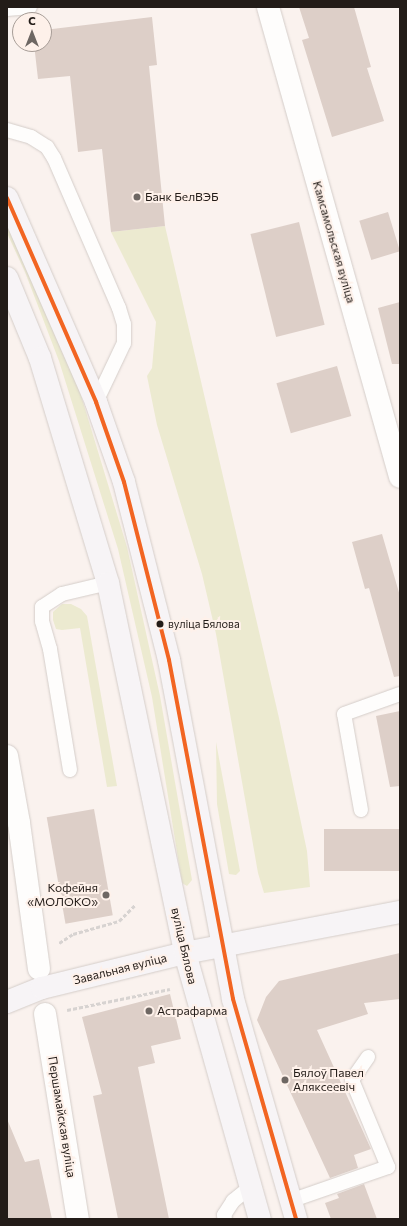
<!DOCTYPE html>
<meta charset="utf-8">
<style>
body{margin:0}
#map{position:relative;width:407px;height:1226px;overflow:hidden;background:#faf2ee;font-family:Commissioner,sans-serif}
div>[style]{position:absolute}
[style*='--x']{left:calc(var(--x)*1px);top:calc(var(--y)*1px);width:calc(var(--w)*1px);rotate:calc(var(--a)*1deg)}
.green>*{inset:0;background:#ecead0}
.building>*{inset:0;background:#ddcfc8;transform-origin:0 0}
.path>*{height:2.5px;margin-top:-1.25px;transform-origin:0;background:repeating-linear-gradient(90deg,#d7d3d1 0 4px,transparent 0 6px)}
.roads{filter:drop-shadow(0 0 1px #d4cdc9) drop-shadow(0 0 1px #d4cdc9)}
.lane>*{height:14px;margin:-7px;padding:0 7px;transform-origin:7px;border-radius:7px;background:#fefdfc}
.street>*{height:22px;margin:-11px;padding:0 11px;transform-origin:11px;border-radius:11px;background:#fefdfc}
.primary>*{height:22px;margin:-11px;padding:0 11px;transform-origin:11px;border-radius:11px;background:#f7f4f6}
.bus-1>*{height:4px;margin:-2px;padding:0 2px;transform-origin:2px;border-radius:2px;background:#f26522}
.dots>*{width:11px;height:11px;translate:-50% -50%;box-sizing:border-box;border:2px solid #fef1ea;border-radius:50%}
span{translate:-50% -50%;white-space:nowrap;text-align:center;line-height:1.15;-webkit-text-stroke:4px #fef1ea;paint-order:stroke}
.bus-label{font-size:11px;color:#231c18}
.left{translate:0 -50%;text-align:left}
.poi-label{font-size:12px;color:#231c18}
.right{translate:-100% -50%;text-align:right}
.street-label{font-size:12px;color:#231c18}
.frame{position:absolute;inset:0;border:8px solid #231c18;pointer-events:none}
.north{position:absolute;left:12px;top:12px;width:40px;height:40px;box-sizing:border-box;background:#fef1ea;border:1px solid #a69c96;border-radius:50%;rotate:0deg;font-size:11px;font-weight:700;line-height:16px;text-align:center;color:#231c18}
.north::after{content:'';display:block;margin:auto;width:14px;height:18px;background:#6e6763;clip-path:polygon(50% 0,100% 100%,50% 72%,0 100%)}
</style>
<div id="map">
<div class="green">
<div style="clip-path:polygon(7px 214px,76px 379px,127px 547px,160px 696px,192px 880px,187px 886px,182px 883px,152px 697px,118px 549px,59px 361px,25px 272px,7px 233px)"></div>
<div style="clip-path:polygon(165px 226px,279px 718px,307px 851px,310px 887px,264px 893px,258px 873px,216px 634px,202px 574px,157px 425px,147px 376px,152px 368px,156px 322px,111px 232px)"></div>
<div style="clip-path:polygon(62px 604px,71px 604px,81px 609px,87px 616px,117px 786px,107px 787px,80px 628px,62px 630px,56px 629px,53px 620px,53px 612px)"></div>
<div style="clip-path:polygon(216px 742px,240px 871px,236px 875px,229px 874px,217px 804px)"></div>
</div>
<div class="building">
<div style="clip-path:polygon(299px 7px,354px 7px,371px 67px,367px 68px,384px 121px,332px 137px,302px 40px,309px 38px)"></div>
<div style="clip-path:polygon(152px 17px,157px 65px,149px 66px,165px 226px,111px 232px,102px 149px,78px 152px,70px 76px,38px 79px,34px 44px,44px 44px,44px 30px)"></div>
<div style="left:388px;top:212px;width:41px;height:30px;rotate:73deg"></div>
<div style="left:299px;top:222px;width:106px;height:50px;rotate:76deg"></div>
<div style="clip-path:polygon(400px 302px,400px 364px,392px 364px,378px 308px)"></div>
<div style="left:337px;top:366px;width:52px;height:63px;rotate:74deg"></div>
<div style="clip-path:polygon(382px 534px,400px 596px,400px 676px,394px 677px,369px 588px,365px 589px,352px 542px)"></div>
<div style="clip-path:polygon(400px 711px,400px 786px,390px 787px,376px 716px)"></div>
<div style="left:94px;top:809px;width:108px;height:48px;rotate:80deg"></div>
<div style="left:400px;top:829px;width:42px;height:76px;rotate:90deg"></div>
<div style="clip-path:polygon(400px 953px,400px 999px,364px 1003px,368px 1014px,317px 1030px,371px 1149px,354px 1155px,358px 1168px,330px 1178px,257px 1020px,266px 997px,279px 981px)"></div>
<div style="clip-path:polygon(170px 994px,181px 1039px,151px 1046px,155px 1063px,138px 1067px,169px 1219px,118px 1219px,93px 1096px,102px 1094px,82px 1017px)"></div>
<div style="clip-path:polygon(7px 1119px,25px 1162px,39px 1159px,52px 1219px,7px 1219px)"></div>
<div style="clip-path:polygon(364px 1184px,377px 1219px,331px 1219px,325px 1203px,339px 1198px,337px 1194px)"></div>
</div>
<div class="path">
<div style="--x:59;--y:943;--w:17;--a:-33"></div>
<div style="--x:73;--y:934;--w:48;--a:-15.8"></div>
<div style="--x:119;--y:921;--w:23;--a:-45"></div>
<div style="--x:67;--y:1010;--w:105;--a:-11.5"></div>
</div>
<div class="roads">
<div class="lane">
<div style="--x:7;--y:9;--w:23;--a:-5"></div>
<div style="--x:7;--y:130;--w:25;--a:16"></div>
<div style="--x:31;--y:137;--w:19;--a:32"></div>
<div style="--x:47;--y:147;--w:13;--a:58"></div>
<div style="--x:54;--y:158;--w:163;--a:66.6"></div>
<div style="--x:119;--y:308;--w:17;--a:73"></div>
<div style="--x:124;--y:324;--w:19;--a:90"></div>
<div style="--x:124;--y:343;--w:65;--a:115.4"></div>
<div style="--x:70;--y:770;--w:123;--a:-99.4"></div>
<div style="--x:50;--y:649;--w:29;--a:-106"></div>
<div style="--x:42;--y:621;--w:14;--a:-90"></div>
<div style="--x:42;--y:607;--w:24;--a:-33"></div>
<div style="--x:62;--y:594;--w:47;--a:-13.4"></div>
<div style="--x:361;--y:810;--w:97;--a:-100"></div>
<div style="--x:344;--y:714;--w:59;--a:-19.7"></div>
<div style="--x:290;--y:1201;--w:104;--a:-19.1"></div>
<div style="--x:388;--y:1167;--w:94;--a:-112.5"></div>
<div style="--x:352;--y:1080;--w:28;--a:-55"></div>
<div style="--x:225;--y:1219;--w:4;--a:-104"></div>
<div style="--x:224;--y:1215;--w:17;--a:-57"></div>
<div style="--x:233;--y:1201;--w:21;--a:-39"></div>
</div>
<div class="street">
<div style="--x:268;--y:7;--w:488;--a:74.3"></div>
<div style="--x:7;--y:756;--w:68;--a:79.8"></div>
<div style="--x:19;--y:823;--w:147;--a:82.2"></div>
<div style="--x:45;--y:1014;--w:208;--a:80.9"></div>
</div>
<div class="primary">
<div style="--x:7;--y:198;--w:223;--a:66.4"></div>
<div style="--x:96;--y:402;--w:85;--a:70.7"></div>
<div style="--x:124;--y:482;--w:184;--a:75.8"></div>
<div style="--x:169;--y:660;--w:345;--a:79.3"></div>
<div style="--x:233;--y:999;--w:229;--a:74"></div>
<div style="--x:7;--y:278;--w:87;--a:67.6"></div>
<div style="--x:40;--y:358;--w:235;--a:73.2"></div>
<div style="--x:108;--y:583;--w:378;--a:78.2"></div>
<div style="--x:185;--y:953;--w:276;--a:74.3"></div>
<div style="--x:7;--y:1002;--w:38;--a:-22"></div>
<div style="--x:42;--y:988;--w:147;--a:-13.8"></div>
<div style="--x:185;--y:953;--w:219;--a:-10.8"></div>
</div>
</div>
<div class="bus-1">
<div style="--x:7;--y:198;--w:223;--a:66.4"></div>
<div style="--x:96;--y:402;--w:85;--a:70.7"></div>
<div style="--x:124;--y:482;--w:184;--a:75.8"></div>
<div style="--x:169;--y:660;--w:345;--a:79.3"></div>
<div style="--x:233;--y:999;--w:229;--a:74"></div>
</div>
<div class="dots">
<div style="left:137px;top:197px;background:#6e6763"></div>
<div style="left:160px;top:624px;background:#231c18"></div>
<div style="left:106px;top:895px;background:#6e6763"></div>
<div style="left:149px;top:1011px;background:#6e6763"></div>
<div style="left:285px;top:1080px;background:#6e6763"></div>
</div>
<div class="bus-label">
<span class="left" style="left:168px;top:624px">вуліца Бялова</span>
</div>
<div class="poi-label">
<span class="left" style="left:145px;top:197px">Банк БелВЭБ</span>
<span class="right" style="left:98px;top:895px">Кофейня<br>«МОЛОКО»</span>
<span class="left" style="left:157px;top:1011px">Астрафарма</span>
<span class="left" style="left:293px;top:1080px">Бялоў Павел<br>Аляксеевіч</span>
</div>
<div class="street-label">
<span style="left:334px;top:242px;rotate:74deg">Камсамольская вуліца</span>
<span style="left:184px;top:946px;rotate:77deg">вуліца Бялова</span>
<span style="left:120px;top:969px;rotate:-14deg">Завальная вуліца</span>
<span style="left:62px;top:1117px;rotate:81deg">Першамайская вуліца</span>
</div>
<div class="frame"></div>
<div class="north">С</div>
</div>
